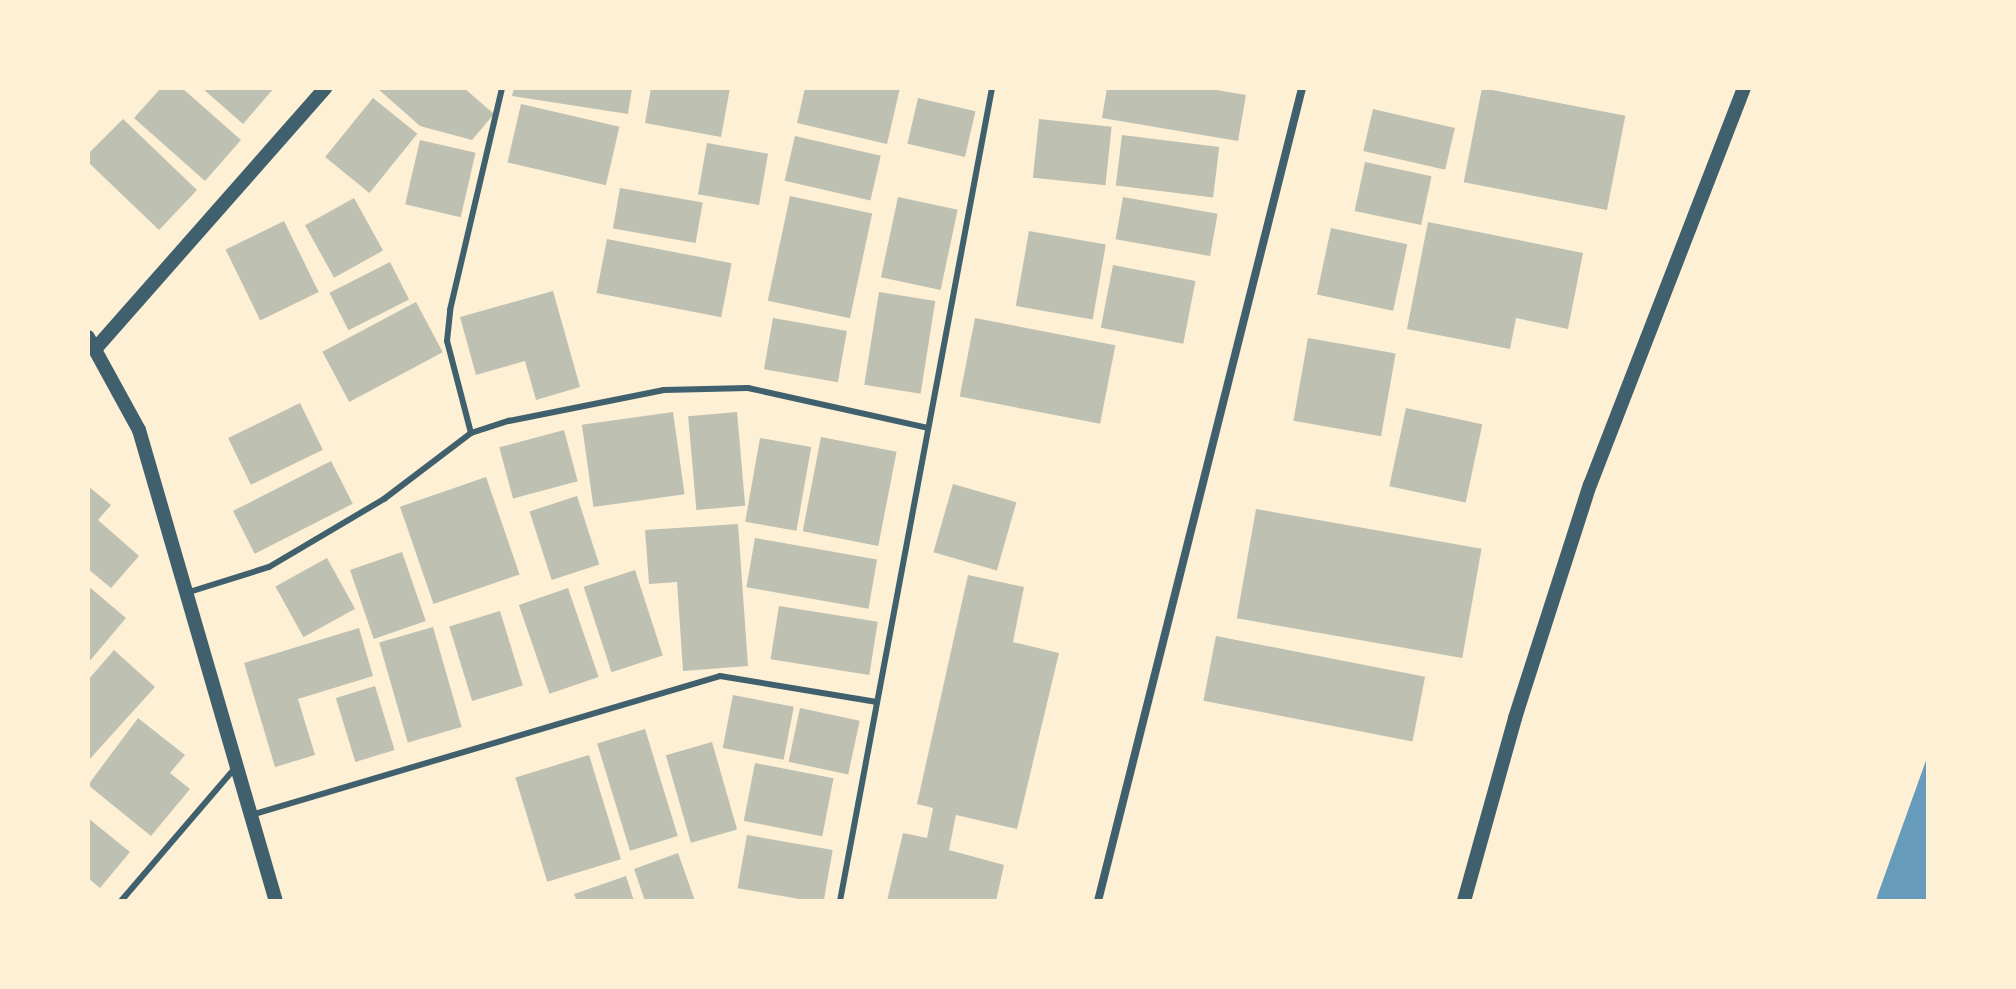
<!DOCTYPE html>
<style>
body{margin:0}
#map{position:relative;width:2016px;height:989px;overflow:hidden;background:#fdf0d5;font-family:Montserrat,sans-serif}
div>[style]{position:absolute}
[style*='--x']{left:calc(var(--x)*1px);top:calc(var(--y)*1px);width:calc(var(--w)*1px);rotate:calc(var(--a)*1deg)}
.water>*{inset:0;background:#669bbc}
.building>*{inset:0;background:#bec0b2;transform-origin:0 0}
.service>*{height:6px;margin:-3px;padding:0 3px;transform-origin:3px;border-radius:3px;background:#3f606c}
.minor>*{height:8px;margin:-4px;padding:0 4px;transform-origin:4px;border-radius:4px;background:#3f606c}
.tertiary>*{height:14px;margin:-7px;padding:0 7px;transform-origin:7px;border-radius:7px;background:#3f606c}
span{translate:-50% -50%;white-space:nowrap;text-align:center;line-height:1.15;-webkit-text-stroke:8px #fdf0d5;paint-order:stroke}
.frame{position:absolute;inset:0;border:90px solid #fdf0d5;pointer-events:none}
</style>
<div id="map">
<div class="water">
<div style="clip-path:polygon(1928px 755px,1928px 901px,1876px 901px,1878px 894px)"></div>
</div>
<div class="building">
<div style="clip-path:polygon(161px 88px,182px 88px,241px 140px,205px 181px,134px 118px)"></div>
<div style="clip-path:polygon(202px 88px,274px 88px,243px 124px)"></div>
<div style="clip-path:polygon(377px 88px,464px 88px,494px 114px,472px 140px,420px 126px)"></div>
<div style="clip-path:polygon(514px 88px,632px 88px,628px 114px,512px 96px)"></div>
<div style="clip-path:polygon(651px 88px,730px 88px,721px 137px,645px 123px)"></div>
<div style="clip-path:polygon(805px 88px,900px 88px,887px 144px,797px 123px)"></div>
<div style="clip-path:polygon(1107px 88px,1205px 88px,1246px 95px,1238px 141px,1102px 118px)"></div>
<div style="left:1482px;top:88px;width:146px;height:96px;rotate:11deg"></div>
<div style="left:373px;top:98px;width:57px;height:76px;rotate:39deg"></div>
<div style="left:918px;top:98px;width:59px;height:47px;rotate:13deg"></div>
<div style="left:521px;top:104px;width:101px;height:60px;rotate:13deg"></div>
<div style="left:1373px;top:109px;width:84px;height:43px;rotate:13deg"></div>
<div style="clip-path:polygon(123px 119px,197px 190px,159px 230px,88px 162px,88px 154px)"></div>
<div style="left:1039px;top:119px;width:73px;height:59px;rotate:6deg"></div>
<div style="left:1122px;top:135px;width:98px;height:51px;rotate:7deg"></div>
<div style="left:795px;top:136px;width:88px;height:46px;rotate:13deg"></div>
<div style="left:420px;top:140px;width:57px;height:66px;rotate:13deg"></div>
<div style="left:707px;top:143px;width:62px;height:52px;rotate:10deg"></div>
<div style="left:1365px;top:162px;width:68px;height:50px;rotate:12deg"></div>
<div style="left:620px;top:188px;width:84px;height:41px;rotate:10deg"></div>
<div style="left:790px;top:196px;width:84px;height:107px;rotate:12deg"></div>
<div style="left:898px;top:197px;width:61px;height:82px;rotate:12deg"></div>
<div style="left:1123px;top:197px;width:96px;height:43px;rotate:10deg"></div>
<div style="left:354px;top:198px;width:60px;height:56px;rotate:61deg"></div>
<div style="left:284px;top:221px;width:79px;height:65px;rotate:64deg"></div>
<div style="clip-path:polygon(1428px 222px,1583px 253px,1568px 329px,1516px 318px,1510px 349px,1407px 329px)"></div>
<div style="left:1331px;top:228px;width:78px;height:68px;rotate:12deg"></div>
<div style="left:1029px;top:231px;width:78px;height:76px;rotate:10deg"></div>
<div style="left:607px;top:239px;width:127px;height:55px;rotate:11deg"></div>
<div style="left:390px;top:262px;width:42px;height:68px;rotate:63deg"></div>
<div style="left:1113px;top:265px;width:84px;height:64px;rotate:11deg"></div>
<div style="clip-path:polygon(553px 291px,580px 387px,536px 400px,525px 361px,476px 375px,460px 317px)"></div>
<div style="left:879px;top:292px;width:57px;height:94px;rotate:9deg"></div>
<div style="left:416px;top:302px;width:57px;height:106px;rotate:62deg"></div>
<div style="left:773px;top:318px;width:75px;height:52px;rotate:10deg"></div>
<div style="left:975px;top:318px;width:143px;height:80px;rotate:11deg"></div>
<div style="left:1308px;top:338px;width:89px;height:84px;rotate:10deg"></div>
<div style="left:300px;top:403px;width:52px;height:80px;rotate:64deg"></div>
<div style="left:1406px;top:408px;width:78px;height:80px;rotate:12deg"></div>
<div style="left:673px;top:412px;width:83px;height:92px;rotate:82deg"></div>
<div style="left:737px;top:412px;width:94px;height:49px;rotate:85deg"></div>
<div style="left:564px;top:430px;width:53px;height:67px;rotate:75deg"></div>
<div style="left:821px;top:437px;width:77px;height:96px;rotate:11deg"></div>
<div style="left:760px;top:438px;width:52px;height:85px;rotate:10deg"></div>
<div style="left:331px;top:461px;width:48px;height:110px;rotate:63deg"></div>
<div style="left:486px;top:477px;width:103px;height:91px;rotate:71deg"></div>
<div style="left:953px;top:484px;width:66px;height:71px;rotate:16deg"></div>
<div style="clip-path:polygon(88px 486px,111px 505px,98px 520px,139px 556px,111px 588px,88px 569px)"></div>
<div style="left:577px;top:496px;width:72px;height:50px;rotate:72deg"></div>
<div style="left:1256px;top:509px;width:229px;height:111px;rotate:10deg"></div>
<div style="clip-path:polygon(738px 524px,748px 666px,683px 671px,677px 582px,649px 584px,645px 530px)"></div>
<div style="left:755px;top:538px;width:124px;height:50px;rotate:10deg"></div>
<div style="left:402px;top:552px;width:73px;height:55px;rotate:71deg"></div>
<div style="left:327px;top:558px;width:58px;height:59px;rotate:61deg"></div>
<div style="left:635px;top:570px;width:90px;height:54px;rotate:72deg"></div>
<div style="clip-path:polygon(968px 575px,1024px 587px,1013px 642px,1059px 653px,1017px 829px,956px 815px,949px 850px,1004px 865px,996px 901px,887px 901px,903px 833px,927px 838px,933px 808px,917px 804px)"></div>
<div style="clip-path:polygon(88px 586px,126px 618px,88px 663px)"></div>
<div style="left:568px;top:588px;width:94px;height:52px;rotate:71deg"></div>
<div style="left:779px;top:606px;width:100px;height:54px;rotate:9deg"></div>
<div style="left:500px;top:611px;width:78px;height:53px;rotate:73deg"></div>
<div style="left:433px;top:627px;width:104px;height:56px;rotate:74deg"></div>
<div style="clip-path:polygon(359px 628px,373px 676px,298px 699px,315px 755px,275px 767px,244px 663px)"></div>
<div style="left:1216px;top:636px;width:213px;height:66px;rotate:11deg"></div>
<div style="clip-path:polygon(114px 650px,155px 687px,88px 761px,88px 680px)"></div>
<div style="left:375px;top:686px;width:67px;height:41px;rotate:73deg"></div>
<div style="left:733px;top:695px;width:62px;height:54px;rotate:11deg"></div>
<div style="left:800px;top:708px;width:61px;height:55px;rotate:12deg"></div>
<div style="clip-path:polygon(138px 718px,185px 755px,170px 773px,190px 789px,151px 836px,88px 785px)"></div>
<div style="left:645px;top:729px;width:112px;height:50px;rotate:73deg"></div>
<div style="left:712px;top:742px;width:91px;height:48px;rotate:74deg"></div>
<div style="left:589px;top:755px;width:109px;height:77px;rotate:73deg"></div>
<div style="left:755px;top:763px;width:80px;height:59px;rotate:11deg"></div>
<div style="clip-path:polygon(88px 818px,130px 852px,100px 888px,88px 878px)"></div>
<div style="left:747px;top:835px;width:87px;height:54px;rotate:10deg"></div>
<div style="clip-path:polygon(678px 853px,695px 901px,645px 901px,634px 869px)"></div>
<div style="clip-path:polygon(626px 876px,634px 901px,577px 901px,574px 894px)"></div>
</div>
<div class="service">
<div style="--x:471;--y:433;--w:95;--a:-104.6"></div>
<div style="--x:447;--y:341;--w:31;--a:-84"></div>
<div style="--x:450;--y:310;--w:228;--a:-76.8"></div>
<div style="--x:186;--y:593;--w:87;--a:-17.4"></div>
<div style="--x:269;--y:567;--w:134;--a:-30.6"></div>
<div style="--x:384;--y:499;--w:109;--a:-37.2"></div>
<div style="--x:471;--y:433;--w:40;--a:-18"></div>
<div style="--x:509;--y:421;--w:158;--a:-11.3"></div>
<div style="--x:664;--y:390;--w:84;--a:-1.4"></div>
<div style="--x:748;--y:388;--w:184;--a:12.5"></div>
<div style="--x:251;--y:815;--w:489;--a:-16.5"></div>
<div style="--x:720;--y:676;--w:159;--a:9.4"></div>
<div style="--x:121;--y:901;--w:174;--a:-49.4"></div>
<div style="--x:840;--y:901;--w:827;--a:-79.41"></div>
</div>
<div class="minor">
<div style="--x:1098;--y:901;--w:838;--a:-75.91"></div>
</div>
<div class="tertiary">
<div style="--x:88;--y:337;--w:106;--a:61.3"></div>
<div style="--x:139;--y:430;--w:491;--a:73.8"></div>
<div style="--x:97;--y:347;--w:345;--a:-48.6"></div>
<div style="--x:1464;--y:901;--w:190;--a:-74.4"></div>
<div style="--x:1515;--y:718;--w:245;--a:-72.2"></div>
<div style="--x:1590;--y:485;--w:426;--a:-68.8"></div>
</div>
<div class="frame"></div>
</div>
